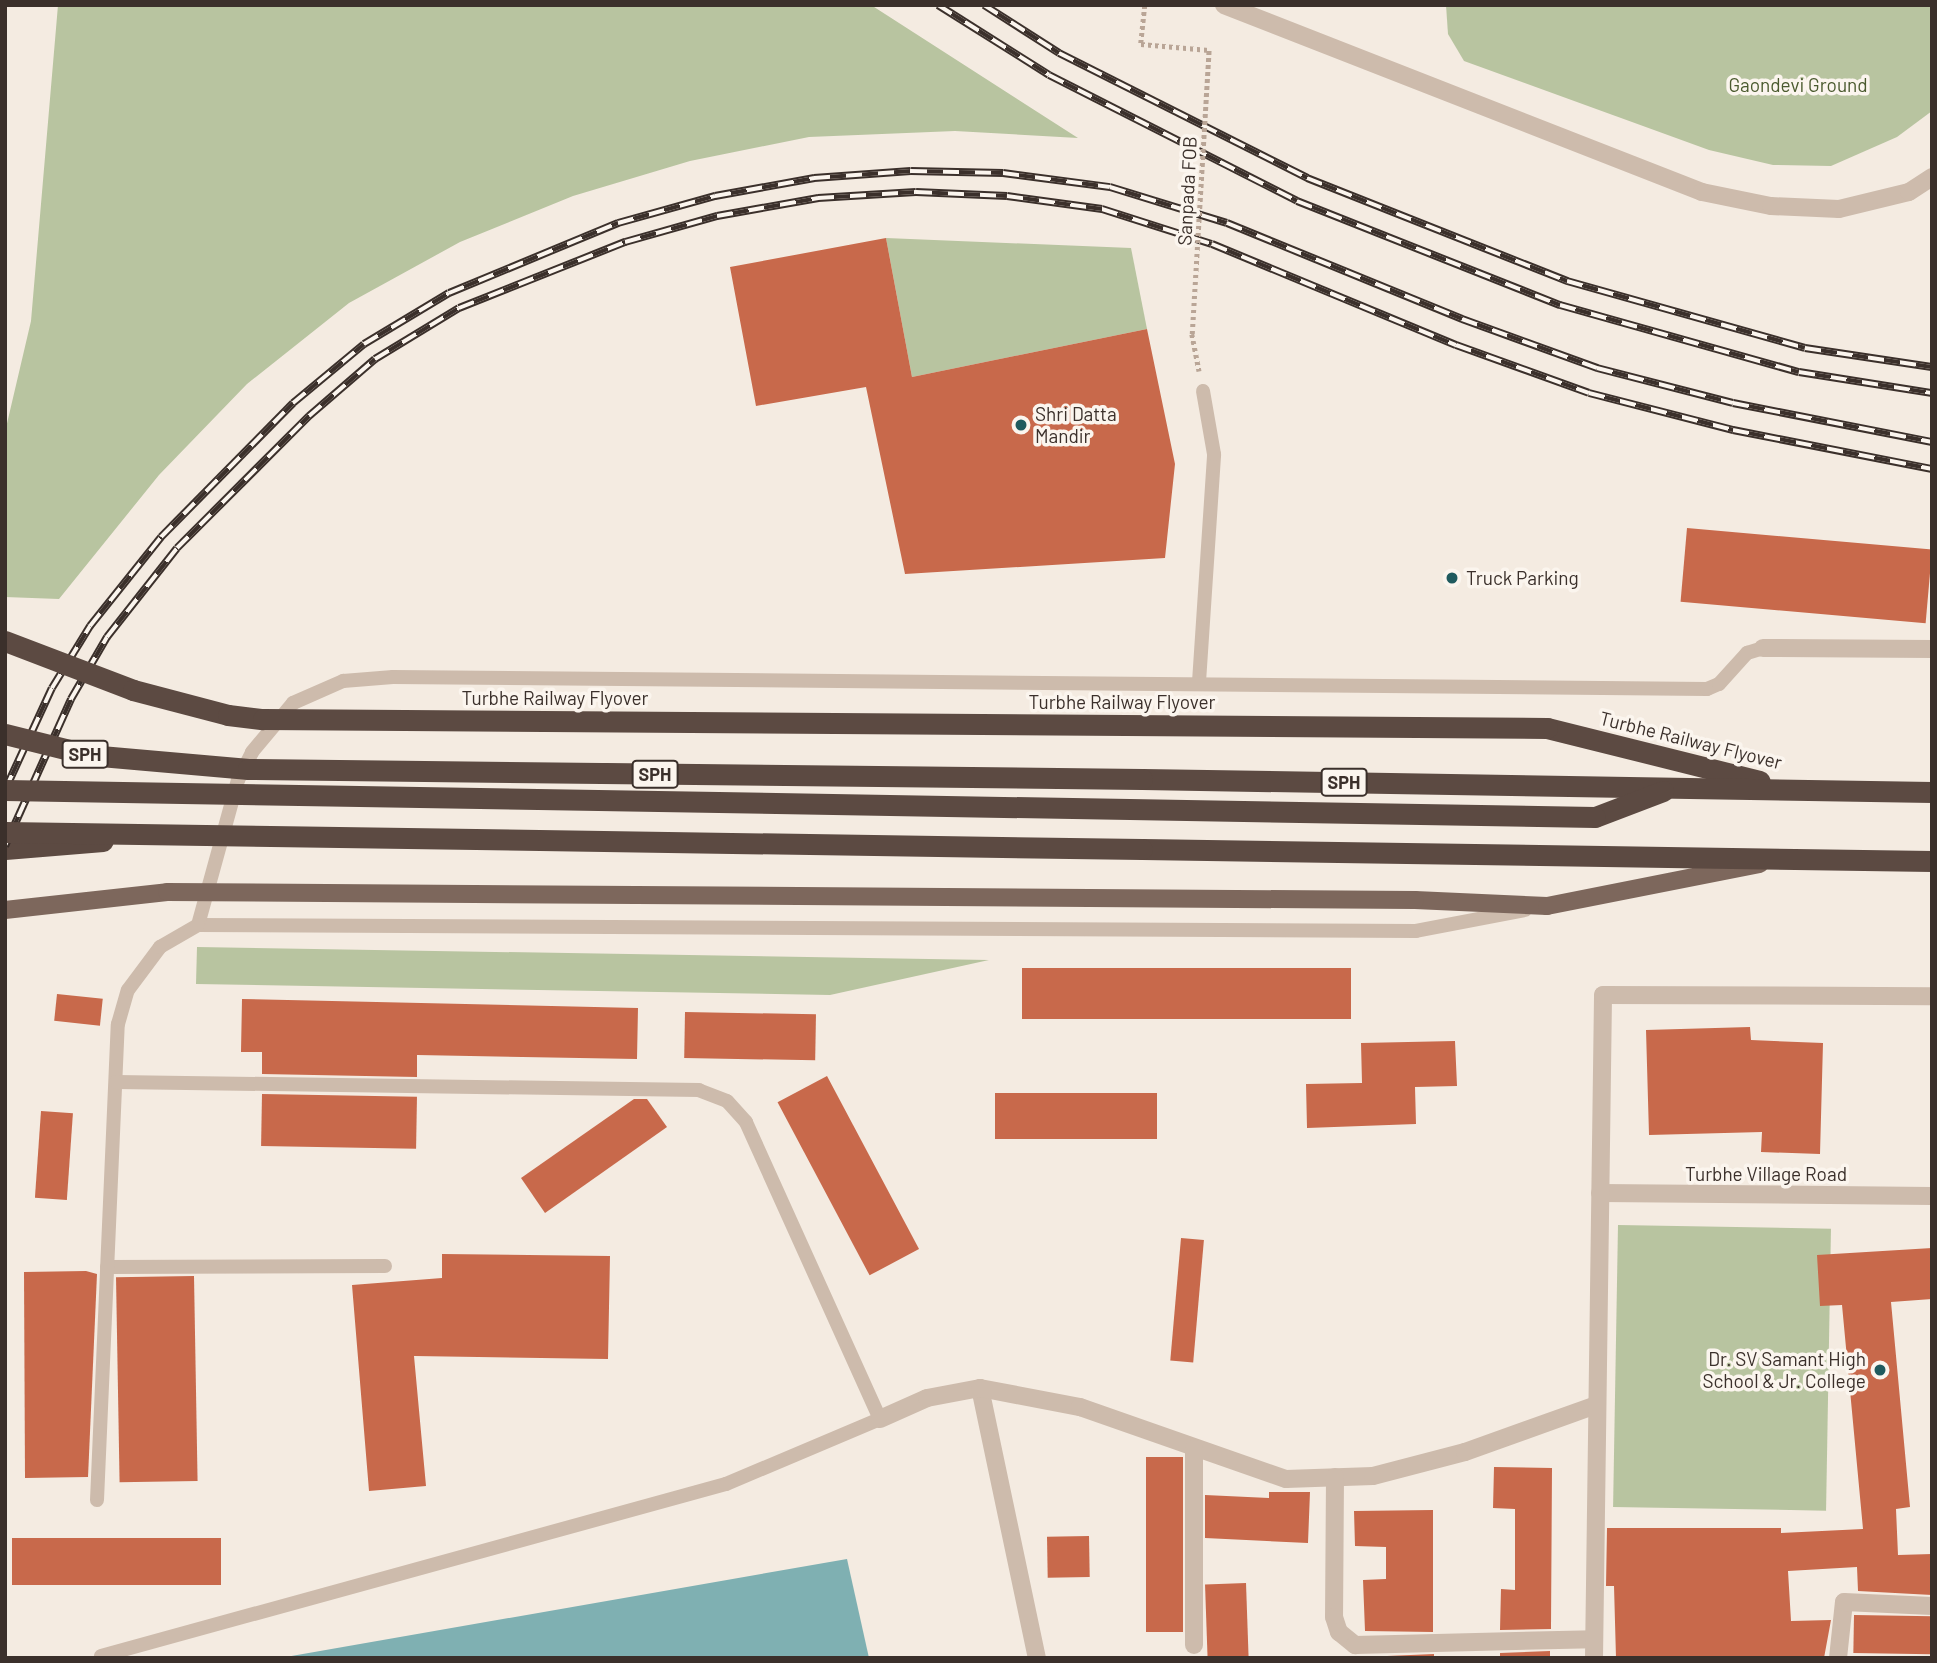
<!DOCTYPE html>
<style>
body{margin:0}
#map{position:relative;width:1937px;height:1663px;overflow:hidden;background:#f4ebe1;font-family:Barlow,sans-serif}
div>[style]{position:absolute}
[style*='--x']{left:calc(var(--x)*1px);top:calc(var(--y)*1px);width:calc(var(--w)*1px);rotate:calc(var(--a)*1deg)}
.green>*{inset:0;background:#b8c4a0;transform-origin:0 0}
.water>*{inset:0;background:#7fb0b2}
.building>*{inset:0;background:#c8694b;transform-origin:0 0}
.path>*{height:4.5px;margin-top:-2.25px;transform-origin:0;background:repeating-linear-gradient(90deg,#b9a596 0 3.5px,transparent 0 7px)}
.service>*{height:14px;margin:-7px;padding:0 7px;transform-origin:7px;border-radius:7px;background:#cdbbac}
.minor>*{height:18px;margin:-9px;padding:0 9px;transform-origin:9px;border-radius:9px;background:#cdbbac}
.primary>*{height:18px;margin:-9px;padding:0 9px;transform-origin:9px;border-radius:9px;background:#7d675c}
.motorway>*{height:21px;margin:-10.5px;padding:0 10.5px;transform-origin:10.5px;border-radius:10.5px;background:#5c4a42}
.rail>*{height:8px;margin-top:-4px;transform-origin:0;background:repeating-linear-gradient(90deg,#fbf5ee 0 16px,#3b302b 0 32px);box-sizing:border-box;border-block:2px solid #3b302b}
.path-bridge>*{height:4.5px;margin-top:-2.25px;transform-origin:0;background:repeating-linear-gradient(90deg,#b9a596 0 3.5px,transparent 0 7px)}
.primary-bridge>*{height:18px;margin:-9px;padding:0 9px;transform-origin:9px;border-radius:9px;background:#7d675c}
.motorway-bridge>*{height:21px;margin:-10.5px;padding:0 10.5px;transform-origin:10.5px;border-radius:10.5px;background:#5c4a42}
.dots>*{width:19px;height:19px;translate:-50% -50%;box-sizing:border-box;border:4px solid #fbf5ee;border-radius:50%}
span{translate:-50% -50%;white-space:nowrap;text-align:center;line-height:1.15;-webkit-text-stroke:7px #fbf5ee;paint-order:stroke}
.shield-label span{padding:2px 5px;background:#fbf5ee;border:2px solid;border-radius:5px;-webkit-text-stroke-width:0}
.shield-label{font-size:18px;color:#3b302b;font-weight:700}
.park-label{font-size:19px;color:#4a5a2e}
.street-label{font-size:19px;color:#3b302b}
.poi-label{font-size:19px;color:#3b302b}
.left{translate:0 -50%;text-align:left}
.right{translate:-100% -50%;text-align:right}
.frame{position:absolute;inset:0;border:7px solid #3b302b;pointer-events:none}
</style>
<div id="map">
<div class="green">
<div style="clip-path:polygon(58px 5px,871px 5px,1078px 138px,955px 131px,809px 137px,690px 161px,573px 196px,460px 242px,349px 303px,247px 384px,159px 475px,59px 599px,5px 597px,5px 432px,31px 321px)"></div>
<div style="clip-path:polygon(1446px 5px,1932px 5px,1932px 111px,1897px 137px,1831px 166px,1773px 165px,1709px 150px,1464px 61px,1448px 34px)"></div>
<div style="clip-path:polygon(886px 238px,1131px 248px,1147px 329px,912px 377px)"></div>
<div style="clip-path:polygon(197px 947px,989px 960px,830px 995px,196px 984px)"></div>
<div style="left:1618px;top:1225px;width:213px;height:282px;rotate:1deg"></div>
</div>
<div class="water">
<div style="clip-path:polygon(847px 1559px,869px 1658px,280px 1658px)"></div>
</div>
<div class="building">
<div style="clip-path:polygon(886px 238px,912px 377px,1147px 329px,1175px 464px,1165px 558px,905px 574px,866px 387px,756px 406px,730px 267px)"></div>
<div style="left:1687px;top:528px;width:246px;height:74px;rotate:5deg"></div>
<div style="left:1022px;top:968px;width:329px;height:51px"></div>
<div style="left:57px;top:994px;width:46px;height:27px;rotate:6deg"></div>
<div style="clip-path:polygon(242px 999px,638px 1008px,637px 1059px,417px 1055px,417px 1077px,262px 1074px,262px 1052px,241px 1052px)"></div>
<div style="left:685px;top:1012px;width:131px;height:46px;rotate:1deg"></div>
<div style="clip-path:polygon(1750px 1027px,1751px 1040px,1823px 1043px,1820px 1154px,1761px 1152px,1762px 1132px,1649px 1135px,1646px 1030px)"></div>
<div style="clip-path:polygon(1455px 1041px,1457px 1086px,1415px 1087px,1416px 1124px,1307px 1128px,1306px 1084px,1362px 1083px,1361px 1043px)"></div>
<div style="left:827px;top:1076px;width:196px;height:56px;rotate:62deg"></div>
<div style="left:1157px;top:1093px;width:46px;height:162px;rotate:90deg"></div>
<div style="left:262px;top:1094px;width:155px;height:52px;rotate:1deg"></div>
<div style="clip-path:polygon(634px 1099px,647px 1099px,667px 1127px,545px 1213px,521px 1178px)"></div>
<div style="left:41px;top:1111px;width:32px;height:87px;rotate:4deg"></div>
<div style="left:1181px;top:1238px;width:23px;height:123px;rotate:5deg"></div>
<div style="clip-path:polygon(1932px 1248px,1932px 1299px,1891px 1302px,1910px 1507px,1896px 1509px,1898px 1555px,1932px 1554px,1932px 1595px,1858px 1591px,1857px 1567px,1788px 1571px,1791px 1621px,1831px 1620px,1824px 1658px,1616px 1658px,1614px 1586px,1606px 1586px,1607px 1528px,1781px 1528px,1781px 1533px,1863px 1529px,1842px 1305px,1820px 1306px,1817px 1255px)"></div>
<div style="clip-path:polygon(442px 1254px,610px 1256px,608px 1359px,414px 1356px,426px 1486px,369px 1491px,352px 1285px,442px 1278px)"></div>
<div style="clip-path:polygon(86px 1271px,97px 1274px,88px 1477px,25px 1478px,24px 1272px)"></div>
<div style="left:194px;top:1276px;width:205px;height:78px;rotate:89deg"></div>
<div style="left:1146px;top:1457px;width:37px;height:175px"></div>
<div style="clip-path:polygon(1494px 1467px,1552px 1468px,1551px 1629px,1500px 1630px,1501px 1589px,1515px 1590px,1515px 1509px,1493px 1508px)"></div>
<div style="clip-path:polygon(1269px 1492px,1310px 1492px,1308px 1543px,1205px 1538px,1205px 1495px,1269px 1498px)"></div>
<div style="clip-path:polygon(1433px 1510px,1433px 1632px,1365px 1631px,1363px 1580px,1386px 1579px,1386px 1547px,1355px 1546px,1354px 1511px)"></div>
<div style="left:1089px;top:1536px;width:41px;height:42px;rotate:89deg"></div>
<div style="left:12px;top:1538px;width:209px;height:47px"></div>
<div style="left:1246px;top:1583px;width:75px;height:41px;rotate:88deg"></div>
<div style="left:1854px;top:1615px;width:78px;height:38px;rotate:1deg"></div>
<div style="clip-path:polygon(1550px 1651px,1550px 1658px,1500px 1658px,1500px 1653px)"></div>
<div style="clip-path:polygon(1434px 1654px,1434px 1658px,1387px 1658px,1387px 1656px)"></div>
</div>
<div class="path">
<div style="--x:1145;--y:5;--w:39;--a:96"></div>
<div style="--x:1141;--y:44;--w:68;--a:5"></div>
<div style="--x:1192;--y:334;--w:38;--a:79"></div>
</div>
<div class="service">
<div style="--x:1199;--y:682;--w:228;--a:-86.2"></div>
<div style="--x:1214;--y:454;--w:64;--a:-99.9"></div>
<div style="--x:1525;--y:910;--w:111;--a:169.1"></div>
<div style="--x:1416;--y:931;--w:1218;--a:-179.72"></div>
<div style="--x:198;--y:925;--w:150;--a:-74.6"></div>
<div style="--x:238;--y:780;--w:31;--a:-63"></div>
<div style="--x:252;--y:752;--w:64;--a:-50.1"></div>
<div style="--x:293;--y:703;--w:55;--a:-23.7"></div>
<div style="--x:343;--y:681;--w:50;--a:-4.6"></div>
<div style="--x:393;--y:677;--w:1314;--a:0.52"></div>
<div style="--x:1707;--y:689;--w:13;--a:-23"></div>
<div style="--x:1719;--y:684;--w:42;--a:-47.9"></div>
<div style="--x:1747;--y:653;--w:17;--a:-17"></div>
<div style="--x:107;--y:1267;--w:278;--a:-0.2"></div>
<div style="--x:97;--y:1500;--w:476;--a:-87.5"></div>
<div style="--x:118;--y:1024;--w:35;--a:-74"></div>
<div style="--x:128;--y:990;--w:54;--a:-53.3"></div>
<div style="--x:160;--y:947;--w:44;--a:-30.1"></div>
<div style="--x:101;--y:1656;--w:648;--a:-15.39"></div>
<div style="--x:726;--y:1484;--w:167;--a:-22.9"></div>
<div style="--x:880;--y:1419;--w:326;--a:-114.3"></div>
<div style="--x:746;--y:1122;--w:28;--a:-132"></div>
<div style="--x:727;--y:1101;--w:30;--a:-159"></div>
<div style="--x:699;--y:1090;--w:583;--a:-179.21"></div>
</div>
<div class="minor">
<div style="--x:1224;--y:5;--w:513;--a:21.37"></div>
<div style="--x:1702;--y:192;--w:70;--a:11.5"></div>
<div style="--x:1771;--y:206;--w:68;--a:2.5"></div>
<div style="--x:1839;--y:209;--w:72;--a:-13.7"></div>
<div style="--x:1909;--y:192;--w:27;--a:-33"></div>
<div style="--x:1763;--y:648;--w:169;--a:0.3"></div>
<div style="--x:1600;--y:1193;--w:332;--a:0.5"></div>
<div style="--x:980;--y:1388;--w:276;--a:78.1"></div>
<div style="--x:880;--y:1419;--w:51;--a:-24.1"></div>
<div style="--x:927;--y:1398;--w:54;--a:-10.7"></div>
<div style="--x:980;--y:1388;--w:102;--a:10.8"></div>
<div style="--x:1080;--y:1407;--w:218;--a:19.3"></div>
<div style="--x:1286;--y:1479;--w:87;--a:-2"></div>
<div style="--x:1373;--y:1476;--w:95;--a:-14.6"></div>
<div style="--x:1465;--y:1452;--w:139;--a:-19.7"></div>
<div style="--x:1194;--y:1448;--w:197;--a:90"></div>
<div style="--x:1335;--y:1477;--w:140;--a:90.4"></div>
<div style="--x:1334;--y:1617;--w:16;--a:72"></div>
<div style="--x:1339;--y:1632;--w:21;--a:39"></div>
<div style="--x:1355;--y:1645;--w:238;--a:-1.4"></div>
<div style="--x:1594;--y:1658;--w:663;--a:-89.22"></div>
<div style="--x:1603;--y:995;--w:329;--a:0.2"></div>
<div style="--x:1838;--y:1658;--w:56;--a:-83.9"></div>
<div style="--x:1844;--y:1602;--w:88;--a:2.6"></div>
</div>
<div class="primary">
<div style="--x:1415;--y:900;--w:132;--a:2.6"></div>
<div style="--x:1547;--y:906;--w:217;--a:-11.2"></div>
</div>
<div class="motorway">
<div style="--x:1547;--y:728;--w:219;--a:14"></div>
<div style="--x:1142;--y:779;--w:790;--a:0.94"></div>
<div style="--x:1595;--y:817;--w:73;--a:-20.9"></div>
<div style="--x:5;--y:849;--w:98;--a:-4.7"></div>
<div style="--x:1142;--y:849;--w:790;--a:0.87"></div>
</div>
<div class="rail">
<div style="--x:938;--y:5;--w:131;--a:32.2"></div>
<div style="--x:1049;--y:75;--w:278;--a:26.9"></div>
<div style="--x:1297;--y:201;--w:283;--a:21.6"></div>
<div style="--x:1560;--y:305;--w:248;--a:15.7"></div>
<div style="--x:1799;--y:372;--w:135;--a:9"></div>
<div style="--x:984;--y:5;--w:89;--a:32.6"></div>
<div style="--x:1059;--y:53;--w:278;--a:26.7"></div>
<div style="--x:1307;--y:178;--w:280;--a:21.6"></div>
<div style="--x:1567;--y:281;--w:247;--a:15.7"></div>
<div style="--x:1805;--y:348;--w:128;--a:8.5"></div>
<div style="--x:5;--y:790;--w:112;--a:-65.3"></div>
<div style="--x:52;--y:688;--w:73;--a:-58.5"></div>
<div style="--x:90;--y:626;--w:114;--a:-51.4"></div>
<div style="--x:161;--y:537;--w:188;--a:-45.4"></div>
<div style="--x:293;--y:403;--w:92;--a:-39.7"></div>
<div style="--x:364;--y:344;--w:99;--a:-31"></div>
<div style="--x:449;--y:293;--w:183;--a:-22.5"></div>
<div style="--x:618;--y:223;--w:101;--a:-15.6"></div>
<div style="--x:715;--y:196;--w:101;--a:-10.3"></div>
<div style="--x:814;--y:178;--w:97;--a:-4.1"></div>
<div style="--x:911;--y:171;--w:92;--a:1.2"></div>
<div style="--x:1003;--y:173;--w:108;--a:7.5"></div>
<div style="--x:1110;--y:187;--w:122;--a:17.1"></div>
<div style="--x:1227;--y:223;--w:254;--a:22.2"></div>
<div style="--x:1462;--y:319;--w:144;--a:19.9"></div>
<div style="--x:1597;--y:368;--w:140;--a:14.4"></div>
<div style="--x:1733;--y:403;--w:203;--a:11.1"></div>
<div style="--x:5;--y:846;--w:161;--a:-65.8"></div>
<div style="--x:71;--y:699;--w:72;--a:-59.9"></div>
<div style="--x:107;--y:637;--w:113;--a:-51.8"></div>
<div style="--x:177;--y:548;--w:187;--a:-45"></div>
<div style="--x:309;--y:416;--w:87;--a:-40.8"></div>
<div style="--x:375;--y:359;--w:98;--a:-31.3"></div>
<div style="--x:459;--y:308;--w:179;--a:-21.7"></div>
<div style="--x:625;--y:242;--w:96;--a:-15.8"></div>
<div style="--x:717;--y:216;--w:103;--a:-10.1"></div>
<div style="--x:818;--y:198;--w:98;--a:-3.5"></div>
<div style="--x:916;--y:192;--w:91;--a:2.5"></div>
<div style="--x:1007;--y:196;--w:96;--a:7.8"></div>
<div style="--x:1102;--y:209;--w:115;--a:17.7"></div>
<div style="--x:1212;--y:244;--w:264;--a:22.5"></div>
<div style="--x:1456;--y:345;--w:141;--a:19.8"></div>
<div style="--x:1589;--y:393;--w:149;--a:14.4"></div>
<div style="--x:1733;--y:430;--w:203;--a:11.1"></div>
</div>
<div class="path-bridge">
<div style="--x:1192;--y:334;--w:285;--a:-86.6"></div>
</div>
<div class="primary-bridge">
<div style="--x:5;--y:910;--w:163;--a:-6.3"></div>
<div style="--x:167;--y:892;--w:1248;--a:0.37"></div>
</div>
<div class="motorway-bridge">
<div style="--x:5;--y:641;--w:137;--a:20.9"></div>
<div style="--x:133;--y:690;--w:98;--a:14.7"></div>
<div style="--x:228;--y:715;--w:35;--a:7"></div>
<div style="--x:263;--y:719;--w:1284;--a:0.4"></div>
<div style="--x:5;--y:734;--w:87;--a:14"></div>
<div style="--x:89;--y:755;--w:160;--a:5"></div>
<div style="--x:248;--y:769;--w:894;--a:0.64"></div>
<div style="--x:5;--y:790;--w:1590;--a:0.97"></div>
<div style="--x:5;--y:832;--w:1137;--a:0.86"></div>
</div>
<div class="dots">
<div style="left:1021px;top:425px;background:#1f5a5e"></div>
<div style="left:1452px;top:578px;background:#1f5a5e"></div>
<div style="left:1880px;top:1370px;background:#1f5a5e"></div>
</div>
<div class="shield-label">
<span style="left:85px;top:754px">SPH</span>
<span style="left:655px;top:774px">SPH</span>
<span style="left:1344px;top:782px">SPH</span>
</div>
<div class="park-label">
<span style="left:1798px;top:85px">Gaondevi Ground</span>
</div>
<div class="street-label">
<span style="left:1187px;top:191px;rotate:-87deg">Sanpada FOB</span>
<span style="left:555px;top:698px">Turbhe Railway Flyover</span>
<span style="left:1122px;top:702px">Turbhe Railway Flyover</span>
<span style="left:1691px;top:740px;rotate:14deg">Turbhe Railway Flyover</span>
<span style="left:1766px;top:1174px">Turbhe Village Road</span>
</div>
<div class="poi-label">
<span class="left" style="left:1035px;top:425px">Shri Datta<br>Mandir</span>
<span class="left" style="left:1466px;top:578px">Truck Parking</span>
<span class="right" style="left:1866px;top:1370px">Dr. SV Samant High<br>School &amp; Jr. College</span>
</div>
<div class="frame"></div>
</div>
